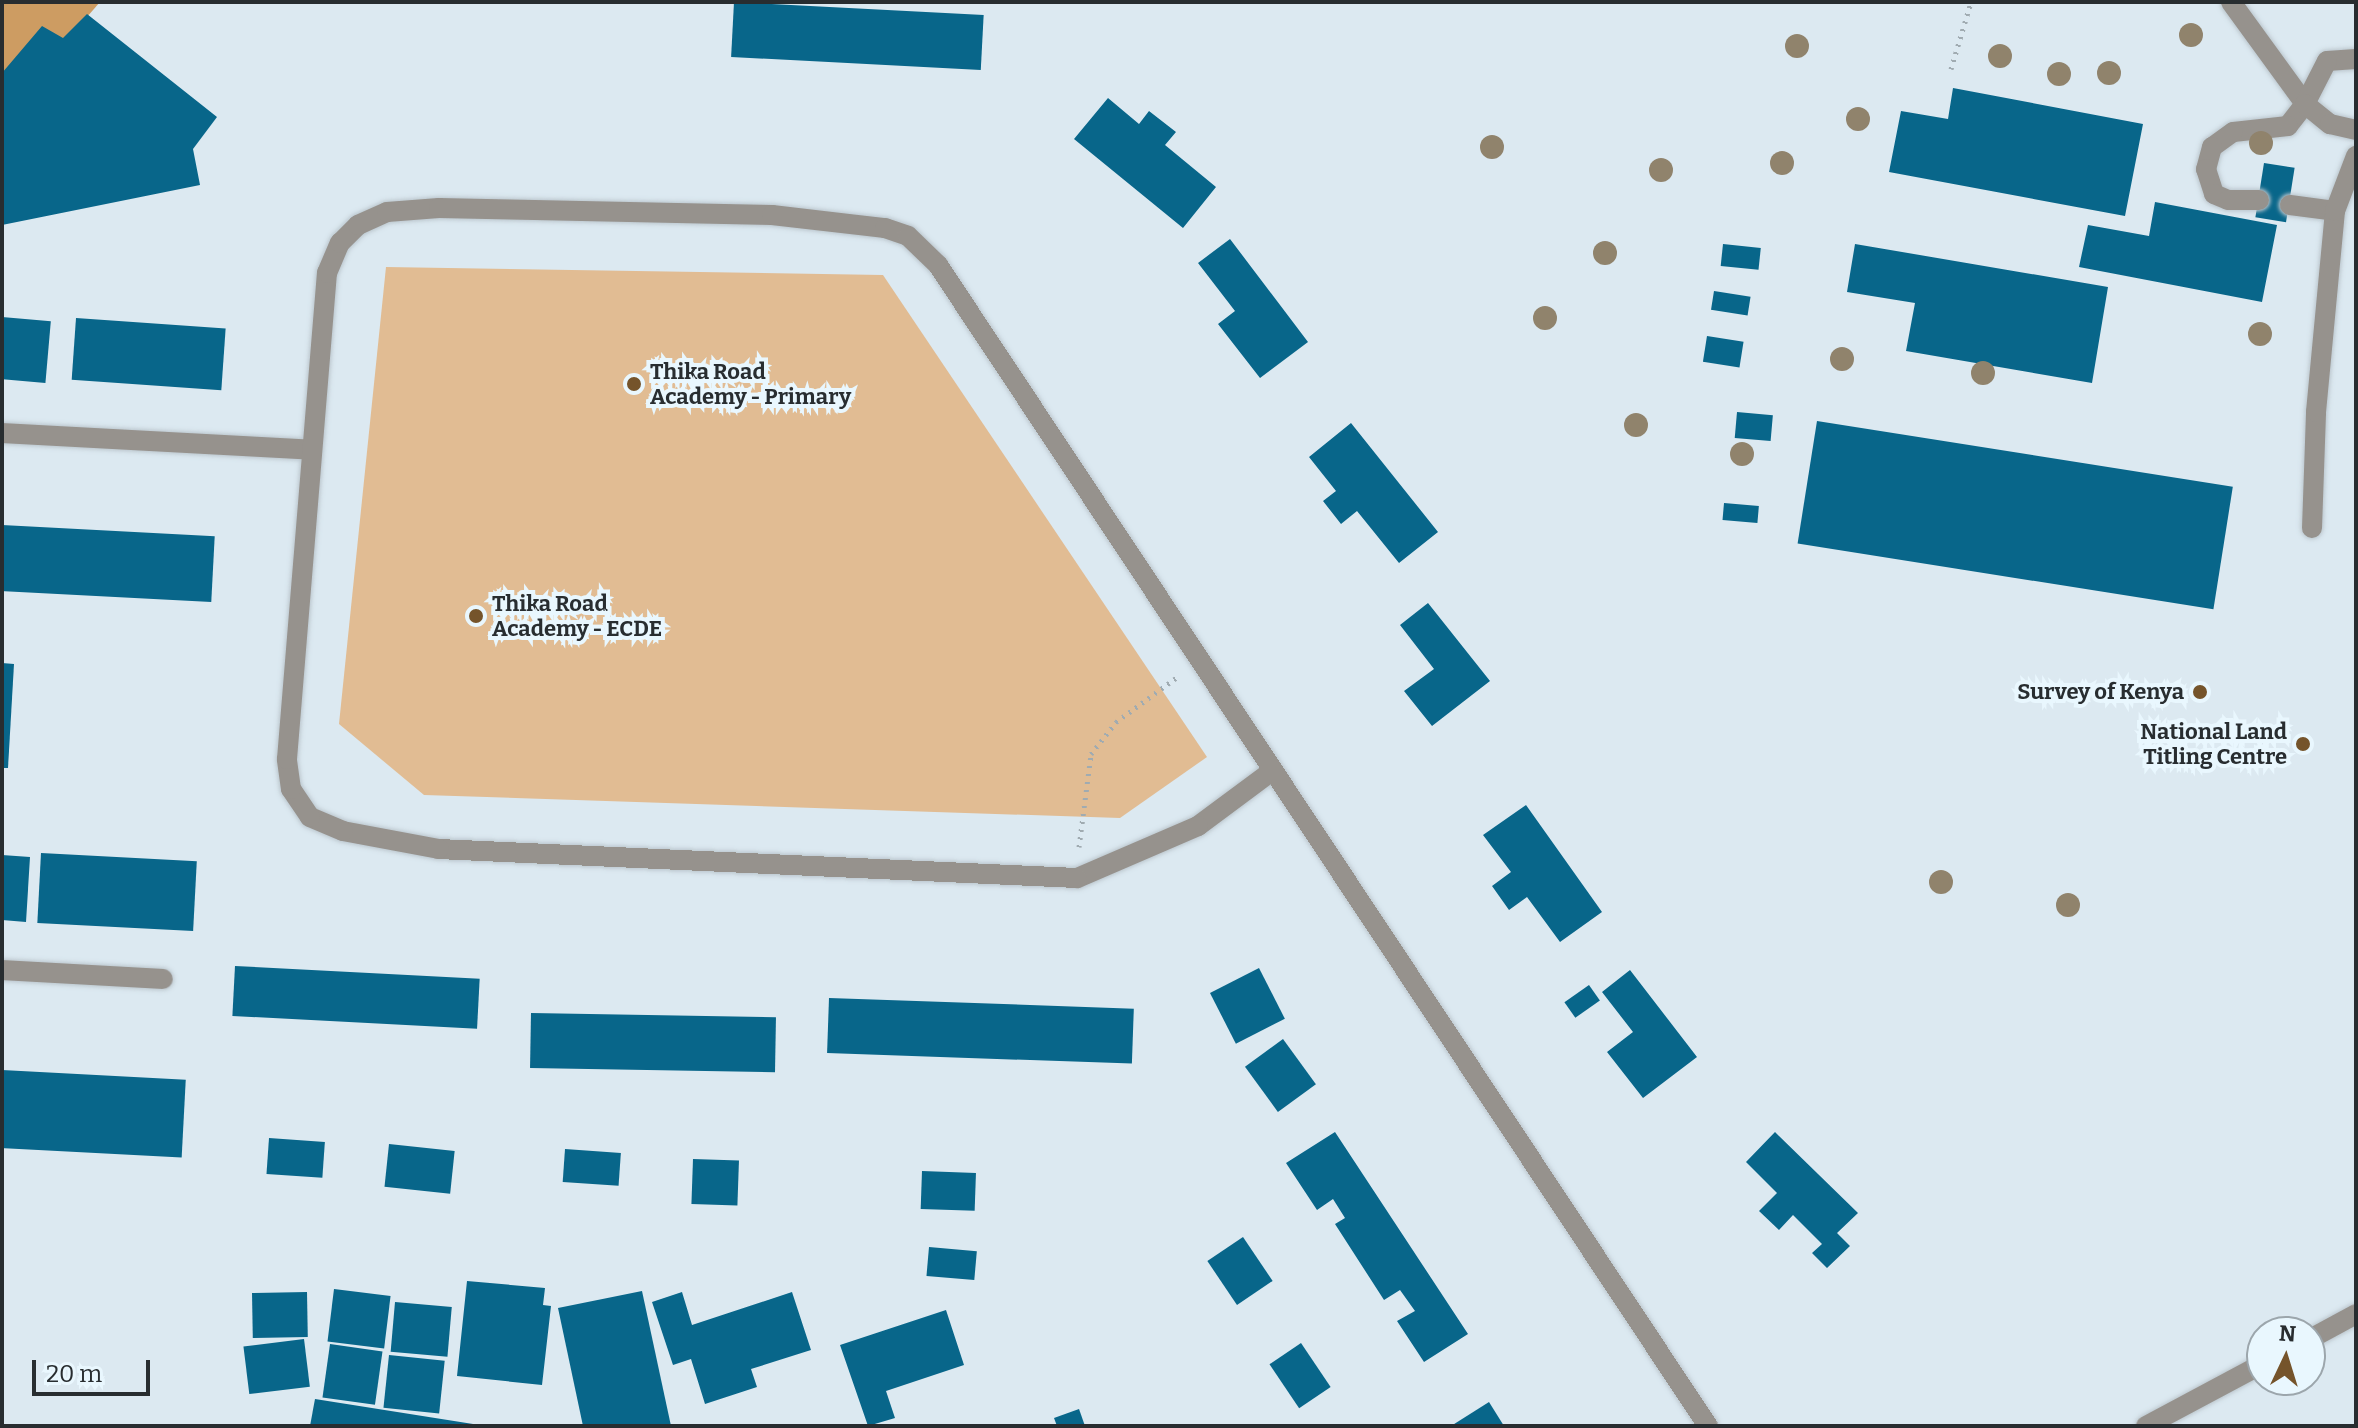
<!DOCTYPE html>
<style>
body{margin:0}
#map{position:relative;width:2358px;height:1428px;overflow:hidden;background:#dce9f1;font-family:Bitter,serif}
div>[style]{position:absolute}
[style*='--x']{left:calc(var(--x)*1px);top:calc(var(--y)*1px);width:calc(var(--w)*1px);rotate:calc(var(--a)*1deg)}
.green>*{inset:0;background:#e1bc93}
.forest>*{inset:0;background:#cd9c62}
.building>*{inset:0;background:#08668a;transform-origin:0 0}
.path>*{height:5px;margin-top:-2.5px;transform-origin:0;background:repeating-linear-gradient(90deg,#a0abb1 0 2px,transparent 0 8px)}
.roads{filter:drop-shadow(0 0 2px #bcc7ce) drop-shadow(0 0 2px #bcc7ce)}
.service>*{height:20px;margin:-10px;padding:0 10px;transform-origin:10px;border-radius:10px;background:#96928d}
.minor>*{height:20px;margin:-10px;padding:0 10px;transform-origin:10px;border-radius:10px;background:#96928d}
.trees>*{width:24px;height:24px;margin:-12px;border-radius:50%;background:#90836c}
.dots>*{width:22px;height:22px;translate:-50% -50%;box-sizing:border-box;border:4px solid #e9f7fe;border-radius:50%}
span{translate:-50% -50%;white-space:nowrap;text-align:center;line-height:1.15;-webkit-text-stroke:8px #e9f7fe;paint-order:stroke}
.poi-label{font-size:22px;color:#282d30;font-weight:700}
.left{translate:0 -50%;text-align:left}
.right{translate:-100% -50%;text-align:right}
.frame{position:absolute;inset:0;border:4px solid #282d30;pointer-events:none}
.north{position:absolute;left:2246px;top:1316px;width:80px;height:80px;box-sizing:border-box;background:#e9f7fe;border:2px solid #9ca6ac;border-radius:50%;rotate:4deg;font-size:22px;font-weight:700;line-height:32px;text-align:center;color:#282d30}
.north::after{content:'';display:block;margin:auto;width:28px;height:36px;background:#75542b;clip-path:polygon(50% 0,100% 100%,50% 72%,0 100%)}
.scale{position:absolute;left:32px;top:1360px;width:118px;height:36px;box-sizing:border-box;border:4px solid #282d30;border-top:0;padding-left:10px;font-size:24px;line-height:28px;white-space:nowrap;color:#282d30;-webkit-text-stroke:6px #e9f7fe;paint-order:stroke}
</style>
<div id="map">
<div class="green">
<div style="clip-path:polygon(386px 267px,883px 275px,1207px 757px,1120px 818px,424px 795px,339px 724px)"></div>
</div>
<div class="forest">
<div style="clip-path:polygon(2px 2px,100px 2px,2px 115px)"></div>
</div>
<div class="building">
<div style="left:734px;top:2px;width:250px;height:55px;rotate:3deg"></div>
<div style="clip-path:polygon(87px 14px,217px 117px,193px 149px,200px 185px,2px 225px,2px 73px,42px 26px,63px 38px)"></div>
<div style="clip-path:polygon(1953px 88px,2143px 124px,2125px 216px,1889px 172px,1901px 111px,1948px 119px)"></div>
<div style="clip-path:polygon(1108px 98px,1139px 124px,1149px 111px,1176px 132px,1165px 145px,1216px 187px,1183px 228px,1074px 139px)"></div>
<div style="left:2264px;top:163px;width:31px;height:55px;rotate:9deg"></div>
<div style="clip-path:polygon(2155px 202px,2277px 225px,2262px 302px,2079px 267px,2088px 225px,2149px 236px)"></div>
<div style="clip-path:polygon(1230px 239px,1308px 342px,1260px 378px,1218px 324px,1235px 311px,1198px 263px)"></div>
<div style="left:1723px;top:244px;width:38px;height:22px;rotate:6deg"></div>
<div style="clip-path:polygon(1855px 244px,2108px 287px,2092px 383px,1906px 351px,1915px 303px,1847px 292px)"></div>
<div style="left:1714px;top:291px;width:37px;height:19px;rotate:9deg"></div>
<div style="left:2px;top:317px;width:49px;height:62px;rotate:5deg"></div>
<div style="left:76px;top:318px;width:150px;height:62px;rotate:4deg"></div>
<div style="left:1707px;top:336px;width:37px;height:26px;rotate:9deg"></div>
<div style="left:1737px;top:412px;width:36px;height:26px;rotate:5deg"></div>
<div style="left:1817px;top:421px;width:421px;height:124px;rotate:9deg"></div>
<div style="clip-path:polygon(1351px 423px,1438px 532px,1399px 563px,1357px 511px,1341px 524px,1323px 501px,1336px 491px,1309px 457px)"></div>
<div style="left:1724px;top:503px;width:35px;height:17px;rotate:5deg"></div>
<div style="left:2px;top:525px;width:213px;height:66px;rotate:3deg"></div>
<div style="clip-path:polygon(1428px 603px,1490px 681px,1432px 726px,1404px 691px,1434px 669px,1400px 625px)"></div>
<div style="clip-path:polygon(2px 663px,14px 664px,8px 768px,2px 768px)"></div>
<div style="clip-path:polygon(1526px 805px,1602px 912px,1560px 942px,1527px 897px,1509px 910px,1492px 886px,1511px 872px,1483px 835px)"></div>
<div style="left:41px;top:853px;width:156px;height:70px;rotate:3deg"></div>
<div style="clip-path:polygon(2px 855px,30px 857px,26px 922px,2px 920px)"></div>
<div style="left:235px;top:966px;width:245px;height:50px;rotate:3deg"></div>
<div style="left:1259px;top:968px;width:57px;height:55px;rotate:63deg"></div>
<div style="clip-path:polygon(1630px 970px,1697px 1057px,1643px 1098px,1607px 1052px,1633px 1032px,1602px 992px)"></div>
<div style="left:1589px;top:985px;width:19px;height:30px;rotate:55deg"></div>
<div style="left:829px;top:998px;width:305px;height:55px;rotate:2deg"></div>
<div style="left:531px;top:1013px;width:245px;height:55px;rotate:1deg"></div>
<div style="left:1283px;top:1039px;width:56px;height:47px;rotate:54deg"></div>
<div style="left:2px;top:1070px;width:184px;height:78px;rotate:3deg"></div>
<div style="clip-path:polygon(1335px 1132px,1468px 1334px,1424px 1362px,1397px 1321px,1415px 1311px,1400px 1290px,1384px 1300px,1335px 1224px,1345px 1218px,1333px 1199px,1317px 1210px,1286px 1163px)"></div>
<div style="clip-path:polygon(1775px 1132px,1858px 1213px,1837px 1233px,1850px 1246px,1827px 1268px,1812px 1253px,1822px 1244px,1793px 1215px,1779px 1230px,1759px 1211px,1777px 1193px,1746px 1162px)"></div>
<div style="left:269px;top:1138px;width:56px;height:36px;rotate:4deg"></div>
<div style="left:389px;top:1144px;width:66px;height:43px;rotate:6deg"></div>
<div style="left:565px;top:1149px;width:56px;height:33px;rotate:4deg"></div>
<div style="left:693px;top:1159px;width:46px;height:45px;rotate:2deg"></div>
<div style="left:922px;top:1171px;width:54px;height:38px;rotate:2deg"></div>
<div style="left:1243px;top:1237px;width:53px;height:43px;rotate:56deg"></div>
<div style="left:929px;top:1247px;width:48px;height:29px;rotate:5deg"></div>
<div style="clip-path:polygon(467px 1281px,545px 1288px,543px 1305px,551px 1306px,542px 1385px,457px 1376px)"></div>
<div style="left:334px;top:1289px;width:57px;height:53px;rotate:7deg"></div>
<div style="clip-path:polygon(642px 1291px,671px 1426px,583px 1426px,558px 1308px)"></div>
<div style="left:307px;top:1292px;width:45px;height:55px;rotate:89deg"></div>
<div style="clip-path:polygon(682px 1292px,692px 1325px,792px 1292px,811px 1350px,751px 1369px,757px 1387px,705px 1404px,691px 1359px,673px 1365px,652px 1302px)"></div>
<div style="left:395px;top:1302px;width:57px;height:50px;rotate:5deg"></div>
<div style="clip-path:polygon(946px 1310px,964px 1365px,886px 1391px,895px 1418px,868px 1426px,840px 1345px)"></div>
<div style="left:304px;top:1339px;width:48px;height:61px;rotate:83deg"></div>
<div style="left:1301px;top:1343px;width:53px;height:38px;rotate:56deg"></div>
<div style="left:330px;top:1344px;width:53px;height:54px;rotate:8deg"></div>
<div style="left:389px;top:1355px;width:56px;height:53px;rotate:6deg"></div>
<div style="clip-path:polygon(315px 1399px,473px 1424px,472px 1426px,310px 1426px)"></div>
<div style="clip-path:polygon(1489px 1402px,1504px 1426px,1451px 1426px)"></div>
<div style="clip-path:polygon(1079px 1409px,1085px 1426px,1057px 1426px,1054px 1418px)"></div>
</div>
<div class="path">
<div style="--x:1951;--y:69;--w:70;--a:-73.4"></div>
<div style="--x:1079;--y:847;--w:94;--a:-82.6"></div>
<div style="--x:1091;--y:754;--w:41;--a:-52"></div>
<div style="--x:1116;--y:722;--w:76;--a:-36.4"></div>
</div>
<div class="roads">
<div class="service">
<div style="--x:2231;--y:2;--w:126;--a:54"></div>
<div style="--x:2305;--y:104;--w:28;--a:128"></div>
<div style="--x:2288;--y:126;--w:55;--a:173.8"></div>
<div style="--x:2233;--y:132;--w:26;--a:144"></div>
<div style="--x:2212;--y:147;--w:23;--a:105"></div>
<div style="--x:2206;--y:169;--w:26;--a:72"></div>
<div style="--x:2214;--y:194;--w:15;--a:23"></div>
<div style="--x:2228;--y:200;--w:31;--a:0"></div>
<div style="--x:2356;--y:59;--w:29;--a:176"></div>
<div style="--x:2327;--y:61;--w:48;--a:117.1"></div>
<div style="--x:2305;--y:104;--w:32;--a:39"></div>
<div style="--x:2330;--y:124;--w:27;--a:13"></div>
<div style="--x:2290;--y:205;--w:45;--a:7.6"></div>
<div style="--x:2312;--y:528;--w:116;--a:-88"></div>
<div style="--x:2316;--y:412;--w:202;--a:-84.6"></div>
<div style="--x:2335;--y:211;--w:59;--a:-69.1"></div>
</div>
<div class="minor">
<div style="--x:2;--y:433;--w:310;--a:3.1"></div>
<div style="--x:1272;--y:771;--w:92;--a:143.4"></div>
<div style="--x:1198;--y:826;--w:132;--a:156.7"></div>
<div style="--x:1077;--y:878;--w:639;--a:-177.4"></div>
<div style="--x:439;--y:849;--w:98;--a:-169.4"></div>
<div style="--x:343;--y:831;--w:36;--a:-157"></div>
<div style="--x:310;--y:817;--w:34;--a:-124"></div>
<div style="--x:291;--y:789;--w:30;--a:-98"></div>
<div style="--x:287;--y:759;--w:488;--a:-85.3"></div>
<div style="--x:327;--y:273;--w:33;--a:-67"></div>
<div style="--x:340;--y:243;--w:25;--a:-45"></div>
<div style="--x:358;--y:225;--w:32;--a:-24"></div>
<div style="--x:387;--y:212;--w:52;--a:-4.4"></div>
<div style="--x:439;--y:208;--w:333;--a:1.2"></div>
<div style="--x:772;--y:215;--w:114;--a:6.6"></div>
<div style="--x:885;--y:228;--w:24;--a:19"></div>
<div style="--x:908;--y:236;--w:42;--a:44"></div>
<div style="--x:938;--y:265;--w:1393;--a:56.45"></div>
<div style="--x:2;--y:970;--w:161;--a:3.2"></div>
<div style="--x:2310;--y:1339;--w:52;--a:-28.5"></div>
<div style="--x:2146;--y:1426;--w:132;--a:-28.1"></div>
</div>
</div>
<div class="trees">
<div style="left:2191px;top:35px"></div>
<div style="left:1797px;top:46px"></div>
<div style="left:2000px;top:56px"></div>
<div style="left:2109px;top:73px"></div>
<div style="left:2059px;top:74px"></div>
<div style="left:1858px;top:119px"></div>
<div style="left:2261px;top:143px"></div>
<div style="left:1492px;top:147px"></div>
<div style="left:1782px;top:163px"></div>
<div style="left:1661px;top:170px"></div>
<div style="left:1605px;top:253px"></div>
<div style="left:1545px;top:318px"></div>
<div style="left:2260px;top:334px"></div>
<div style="left:1842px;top:359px"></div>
<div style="left:1983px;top:373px"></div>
<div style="left:1636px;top:425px"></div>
<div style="left:1742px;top:454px"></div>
<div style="left:1941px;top:882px"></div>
<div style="left:2068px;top:905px"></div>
</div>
<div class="dots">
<div style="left:634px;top:384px;background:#75542b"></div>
<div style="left:476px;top:616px;background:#75542b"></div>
<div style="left:2200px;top:692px;background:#75542b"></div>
<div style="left:2303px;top:744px;background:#75542b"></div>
</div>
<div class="poi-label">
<span class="left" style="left:650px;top:384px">Thika Road<br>Academy - Primary</span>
<span class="left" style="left:492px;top:616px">Thika Road<br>Academy - ECDE</span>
<span class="right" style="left:2184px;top:692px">Survey of Kenya</span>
<span class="right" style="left:2287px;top:744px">National Land<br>Titling Centre</span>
</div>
<div class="frame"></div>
<div class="north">N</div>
<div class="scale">20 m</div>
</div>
